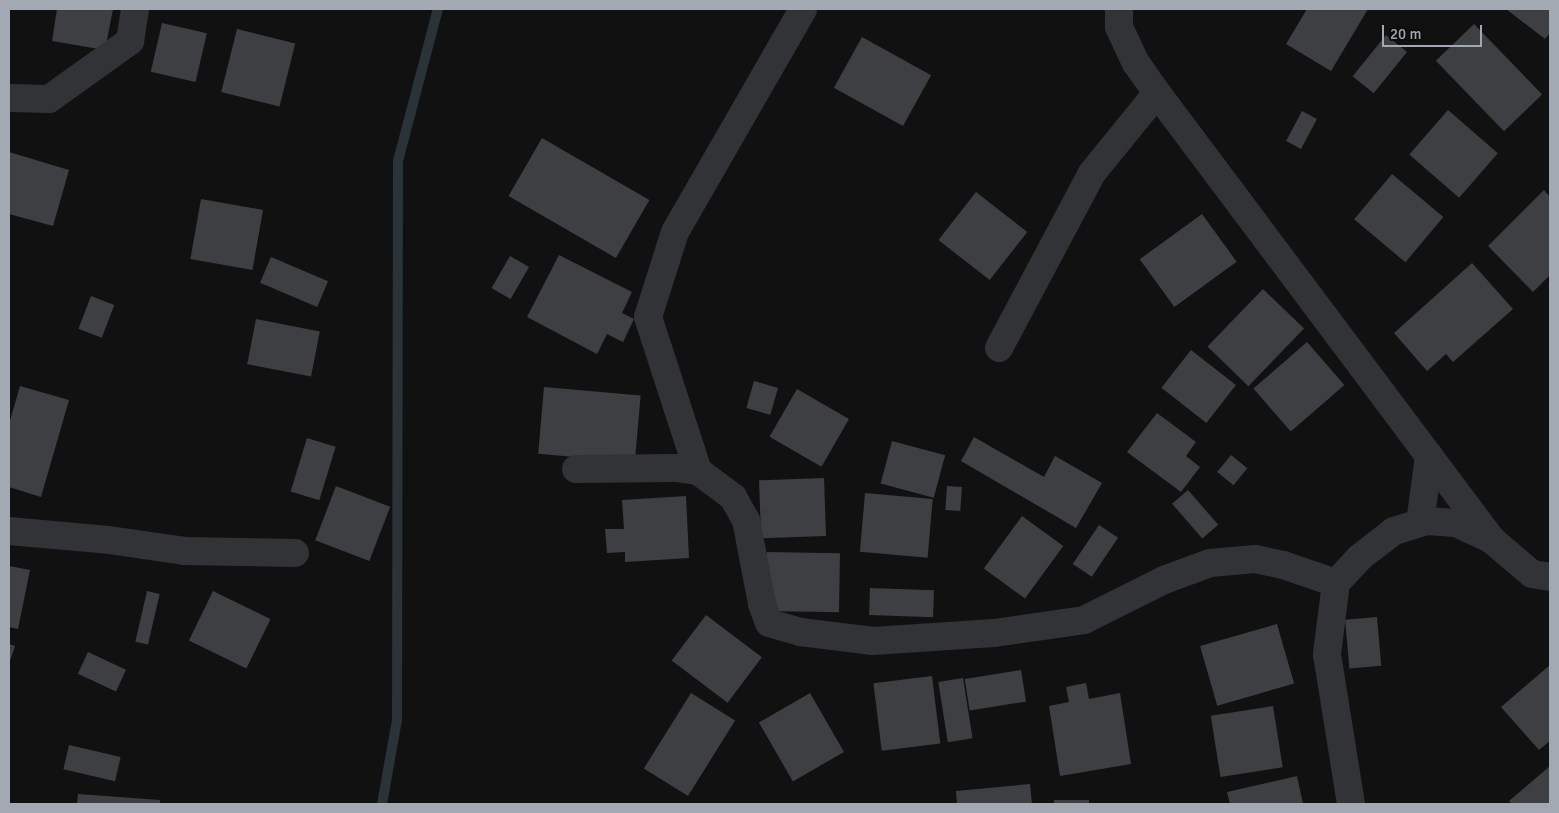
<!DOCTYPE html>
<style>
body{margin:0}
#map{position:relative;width:1559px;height:813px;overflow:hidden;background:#111112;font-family:Signika,sans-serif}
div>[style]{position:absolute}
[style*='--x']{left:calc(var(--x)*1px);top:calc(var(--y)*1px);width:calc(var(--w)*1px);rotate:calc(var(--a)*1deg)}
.stream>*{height:10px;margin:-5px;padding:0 5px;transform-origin:5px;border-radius:5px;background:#293338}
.building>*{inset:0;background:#3d3f42;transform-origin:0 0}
.minor>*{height:28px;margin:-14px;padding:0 14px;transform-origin:14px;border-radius:14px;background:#323337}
span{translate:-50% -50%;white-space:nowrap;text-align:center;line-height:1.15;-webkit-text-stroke:4px #0c0c0d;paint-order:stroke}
.frame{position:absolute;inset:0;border:10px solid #a2a9b3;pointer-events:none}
.scale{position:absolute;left:1382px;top:25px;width:100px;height:22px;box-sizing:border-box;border:2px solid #a2a9b3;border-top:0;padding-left:6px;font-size:15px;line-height:18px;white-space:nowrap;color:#a2a9b3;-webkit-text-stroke:4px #0c0c0d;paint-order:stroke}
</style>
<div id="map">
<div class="stream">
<div style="--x:382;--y:804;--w:85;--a:-79.9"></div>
<div style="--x:397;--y:720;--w:559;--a:-89.9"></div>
<div style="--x:398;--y:161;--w:157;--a:-75.3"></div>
</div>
<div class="building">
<div style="clip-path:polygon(57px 9px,113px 9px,105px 50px,52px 41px)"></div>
<div style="clip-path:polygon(1307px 9px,1368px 9px,1331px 71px,1286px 44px)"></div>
<div style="clip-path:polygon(1506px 9px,1550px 9px,1550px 33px,1545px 39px)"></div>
<div style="left:162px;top:23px;width:46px;height:50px;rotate:13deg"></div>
<div style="left:1474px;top:24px;width:98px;height:53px;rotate:46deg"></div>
<div style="left:237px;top:29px;width:60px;height:65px;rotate:14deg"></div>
<div style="left:1386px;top:35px;width:27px;height:53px;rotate:39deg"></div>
<div style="left:862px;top:37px;width:79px;height:58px;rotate:29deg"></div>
<div style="left:1448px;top:110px;width:66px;height:59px;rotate:41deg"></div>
<div style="left:1302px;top:111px;width:17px;height:34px;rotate:28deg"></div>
<div style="left:542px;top:138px;width:124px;height:67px;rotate:30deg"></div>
<div style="clip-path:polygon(9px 152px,69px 170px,53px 226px,9px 214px)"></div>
<div style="left:1392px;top:174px;width:67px;height:59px;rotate:40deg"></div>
<div style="clip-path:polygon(1544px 190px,1550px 197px,1550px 275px,1533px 292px,1488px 246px)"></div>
<div style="left:976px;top:192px;width:65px;height:61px;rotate:38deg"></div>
<div style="left:201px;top:199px;width:63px;height:61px;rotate:10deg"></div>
<div style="left:1202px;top:214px;width:59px;height:77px;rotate:54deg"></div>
<div style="clip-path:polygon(559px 255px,632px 292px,622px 313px,634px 319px,623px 342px,607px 334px,597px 354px,527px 317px)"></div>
<div style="left:510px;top:256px;width:22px;height:37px;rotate:30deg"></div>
<div style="left:271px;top:257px;width:62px;height:28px;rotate:23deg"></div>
<div style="clip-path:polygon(1472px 263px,1513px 309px,1453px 362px,1446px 354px,1427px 371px,1394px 333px)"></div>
<div style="left:1263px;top:289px;width:57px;height:80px;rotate:44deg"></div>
<div style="left:91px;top:296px;width:25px;height:35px;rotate:21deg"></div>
<div style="left:256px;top:319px;width:65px;height:46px;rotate:11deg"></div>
<div style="left:1307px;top:342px;width:57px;height:71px;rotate:49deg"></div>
<div style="left:1191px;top:350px;width:57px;height:48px;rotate:38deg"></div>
<div style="left:754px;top:381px;width:25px;height:28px;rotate:16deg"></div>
<div style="clip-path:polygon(20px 386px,69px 400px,41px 497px,9px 487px,9px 424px)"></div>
<div style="left:544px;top:387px;width:97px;height:67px;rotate:5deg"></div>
<div style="left:797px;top:389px;width:60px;height:55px;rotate:30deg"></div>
<div style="clip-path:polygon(1157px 413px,1196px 442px,1186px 456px,1200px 467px,1181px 492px,1127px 452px)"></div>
<div style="clip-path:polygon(974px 437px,1044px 477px,1055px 456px,1102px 483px,1076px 528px,961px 461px)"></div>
<div style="left:307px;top:438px;width:30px;height:56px;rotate:17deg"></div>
<div style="left:892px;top:441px;width:55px;height:44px;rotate:15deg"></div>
<div style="left:1231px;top:455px;width:21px;height:22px;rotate:39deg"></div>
<div style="left:824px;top:478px;width:58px;height:65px;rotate:88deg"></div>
<div style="left:336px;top:486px;width:58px;height:58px;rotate:21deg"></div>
<div style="left:947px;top:486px;width:15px;height:24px;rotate:4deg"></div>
<div style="left:1188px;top:490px;width:46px;height:21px;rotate:49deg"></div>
<div style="left:865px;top:493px;width:68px;height:59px;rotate:5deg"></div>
<div style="clip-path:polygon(686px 496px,689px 558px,625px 562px,625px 552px,607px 553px,605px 529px,624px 529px,622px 500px)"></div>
<div style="left:1022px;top:516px;width:51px;height:65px;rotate:36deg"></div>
<div style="left:1099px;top:525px;width:23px;height:47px;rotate:34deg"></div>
<div style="left:767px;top:552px;width:73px;height:59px;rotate:1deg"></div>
<div style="clip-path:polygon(9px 566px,30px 570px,18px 629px,9px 627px)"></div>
<div style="left:870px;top:588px;width:64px;height:27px;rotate:2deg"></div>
<div style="left:147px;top:591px;width:13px;height:52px;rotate:13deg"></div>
<div style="left:213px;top:591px;width:64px;height:55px;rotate:26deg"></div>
<div style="left:706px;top:615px;width:70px;height:57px;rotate:37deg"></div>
<div style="left:1377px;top:617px;width:49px;height:32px;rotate:85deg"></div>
<div style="left:1277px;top:624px;width:62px;height:80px;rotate:74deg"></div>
<div style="clip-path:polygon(9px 644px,15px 646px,9px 664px)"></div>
<div style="left:88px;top:652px;width:42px;height:24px;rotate:25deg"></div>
<div style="clip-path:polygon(1550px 665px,1550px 741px,1539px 750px,1501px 707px)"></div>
<div style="left:1021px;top:670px;width:32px;height:57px;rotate:81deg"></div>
<div style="left:932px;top:676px;width:68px;height:59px;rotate:83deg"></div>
<div style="left:963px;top:678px;width:61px;height:25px;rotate:81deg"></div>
<div style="clip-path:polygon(1086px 683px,1089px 699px,1120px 693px,1131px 764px,1060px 776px,1049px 706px,1069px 702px,1066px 687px)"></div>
<div style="left:691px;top:693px;width:52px;height:89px;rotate:32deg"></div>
<div style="left:810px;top:693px;width:68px;height:59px;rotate:60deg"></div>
<div style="left:1273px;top:706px;width:62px;height:63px;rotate:81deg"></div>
<div style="left:69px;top:745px;width:53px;height:25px;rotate:13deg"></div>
<div style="clip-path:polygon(1550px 766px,1550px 804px,1512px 804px,1509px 801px)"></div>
<div style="clip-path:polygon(1297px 776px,1303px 804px,1230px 804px,1227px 792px)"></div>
<div style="clip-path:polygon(1030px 784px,1032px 804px,957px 804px,956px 791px)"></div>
<div style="clip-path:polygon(78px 794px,160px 800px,160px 804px,77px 804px)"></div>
<div style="left:1054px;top:800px;width:35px;height:4px"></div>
</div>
<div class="minor">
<div style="--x:1119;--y:9;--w:18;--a:90"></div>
<div style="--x:1119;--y:27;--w:40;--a:65"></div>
<div style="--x:1136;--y:63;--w:37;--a:55"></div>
<div style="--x:1157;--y:93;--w:559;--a:53.15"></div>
<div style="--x:9;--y:98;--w:40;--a:1.4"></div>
<div style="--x:49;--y:99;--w:100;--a:-35.6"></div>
<div style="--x:130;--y:41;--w:32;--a:-81"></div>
<div style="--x:999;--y:348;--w:198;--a:-62"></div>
<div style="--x:1092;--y:173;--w:103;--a:-50.9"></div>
<div style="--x:576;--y:469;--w:100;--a:-0.6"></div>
<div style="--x:676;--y:468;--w:22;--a:8"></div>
<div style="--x:698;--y:471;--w:44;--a:36.6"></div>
<div style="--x:733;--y:497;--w:26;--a:61"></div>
<div style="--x:746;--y:520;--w:86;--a:79.2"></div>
<div style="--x:762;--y:604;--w:20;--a:70"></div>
<div style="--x:769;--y:623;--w:32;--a:16"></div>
<div style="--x:800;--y:632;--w:74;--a:7"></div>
<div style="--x:873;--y:641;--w:121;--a:-3.8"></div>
<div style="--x:994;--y:633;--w:91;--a:-8.2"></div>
<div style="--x:1084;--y:620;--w:89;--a:-26.6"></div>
<div style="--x:1164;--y:580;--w:49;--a:-20.3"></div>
<div style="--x:1210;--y:563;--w:45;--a:-5.1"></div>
<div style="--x:1255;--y:559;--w:29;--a:12"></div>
<div style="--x:1283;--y:565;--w:56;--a:18.8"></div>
<div style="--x:698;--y:471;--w:162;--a:-108"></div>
<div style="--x:648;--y:317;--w:89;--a:-72.4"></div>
<div style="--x:675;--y:232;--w:257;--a:-60.1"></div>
<div style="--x:1420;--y:523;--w:68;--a:-82.3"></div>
<div style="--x:9;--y:531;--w:100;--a:5.1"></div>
<div style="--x:109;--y:540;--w:76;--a:8.3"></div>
<div style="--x:184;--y:551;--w:111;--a:1"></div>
<div style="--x:1351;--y:804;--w:152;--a:-99.1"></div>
<div style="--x:1327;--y:654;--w:72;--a:-82.8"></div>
<div style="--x:1336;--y:583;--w:34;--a:-47"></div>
<div style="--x:1359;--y:558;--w:44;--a:-37.6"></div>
<div style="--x:1394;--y:531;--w:34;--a:-17"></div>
<div style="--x:1427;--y:521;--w:29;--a:4"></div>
<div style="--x:1456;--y:523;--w:40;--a:25"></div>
<div style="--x:1492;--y:540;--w:52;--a:40.4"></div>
<div style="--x:1532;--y:574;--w:18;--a:9"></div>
</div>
<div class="frame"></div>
<div class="scale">20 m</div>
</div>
